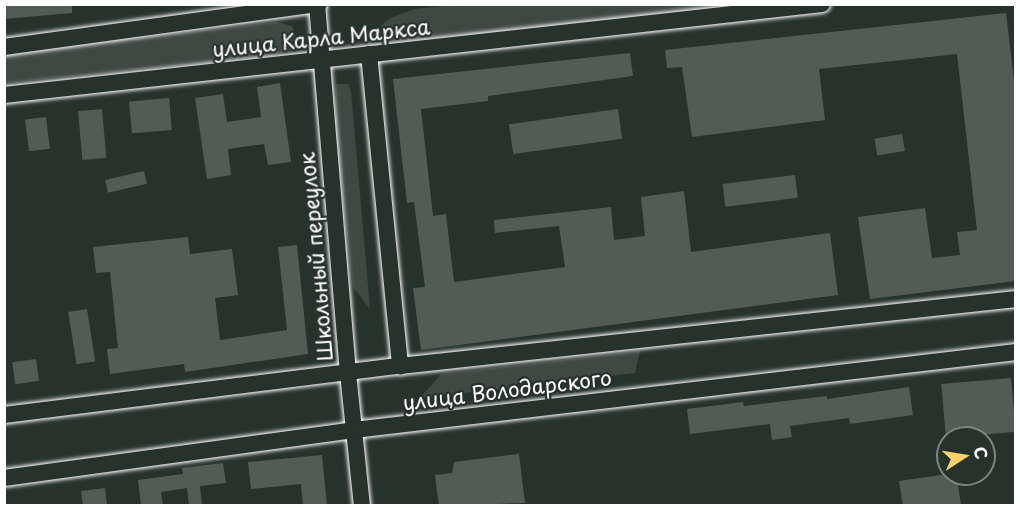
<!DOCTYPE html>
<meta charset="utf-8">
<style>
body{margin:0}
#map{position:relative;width:1020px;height:510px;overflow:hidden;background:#26332d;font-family:"Playpen Sans",sans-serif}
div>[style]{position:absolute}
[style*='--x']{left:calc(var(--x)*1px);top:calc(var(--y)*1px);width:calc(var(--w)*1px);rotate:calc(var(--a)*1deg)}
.green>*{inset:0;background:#3e4944}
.building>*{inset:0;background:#515c57;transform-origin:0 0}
.roads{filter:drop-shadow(0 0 2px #fff) drop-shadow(0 0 2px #fff)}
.minor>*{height:16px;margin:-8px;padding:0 8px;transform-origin:8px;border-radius:8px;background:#26332d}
span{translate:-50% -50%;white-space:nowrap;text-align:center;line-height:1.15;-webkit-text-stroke:4.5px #26332d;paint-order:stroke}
.street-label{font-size:21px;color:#fff}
.frame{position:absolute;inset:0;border:6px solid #fff;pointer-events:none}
.north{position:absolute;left:936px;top:426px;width:60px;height:60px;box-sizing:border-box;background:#26332d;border:2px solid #7d8581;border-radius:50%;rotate:78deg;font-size:16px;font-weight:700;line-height:24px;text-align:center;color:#fff}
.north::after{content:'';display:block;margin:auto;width:21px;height:27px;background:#ffd166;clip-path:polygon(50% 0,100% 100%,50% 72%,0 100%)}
</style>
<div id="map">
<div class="green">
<div style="clip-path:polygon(455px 5px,783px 5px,382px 47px,366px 44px,372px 33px,390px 18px,414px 9px)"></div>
<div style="clip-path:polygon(277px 22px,292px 26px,296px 36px,293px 48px,272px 56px,5px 83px,4px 53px)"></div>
<div style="clip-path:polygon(336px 84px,348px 84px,351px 91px,370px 309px,353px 287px,335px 128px)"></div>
<div style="clip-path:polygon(640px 351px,635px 373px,420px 398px,441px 374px)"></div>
</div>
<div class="building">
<div style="clip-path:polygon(4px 4px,72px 4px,72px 13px,4px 19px)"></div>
<div style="clip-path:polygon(1006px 13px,1016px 97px,1016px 281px,870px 299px,858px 217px,925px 208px,932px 258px,960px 255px,957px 232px,977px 230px,957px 54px,819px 69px,825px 120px,692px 137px,682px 67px,667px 68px,665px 50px)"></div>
<div style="clip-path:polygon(630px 53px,633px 76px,488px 96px,488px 101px,421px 109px,433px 216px,446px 214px,454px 282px,565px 267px,559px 226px,495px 233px,494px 220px,611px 207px,614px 240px,645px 236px,641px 197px,684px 191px,691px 252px,830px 233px,838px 295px,421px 350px,413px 288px,425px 287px,414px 202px,407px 203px,393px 79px)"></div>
<div style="clip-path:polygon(280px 83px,291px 162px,268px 165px,264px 144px,228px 149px,231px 175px,207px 179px,195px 98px,223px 94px,227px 122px,261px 117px,257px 87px)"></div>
<div style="left:169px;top:98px;width:32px;height:40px;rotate:85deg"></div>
<div style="left:102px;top:109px;width:49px;height:24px;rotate:85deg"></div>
<div style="left:618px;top:109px;width:30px;height:110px;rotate:82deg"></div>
<div style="left:46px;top:117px;width:32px;height:21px;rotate:83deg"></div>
<div style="left:902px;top:134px;width:17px;height:28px;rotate:80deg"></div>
<div style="left:144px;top:171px;width:13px;height:40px;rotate:77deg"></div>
<div style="left:795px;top:175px;width:23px;height:73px;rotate:83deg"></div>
<div style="clip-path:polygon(188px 237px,190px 254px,232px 249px,238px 295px,215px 298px,220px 340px,287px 330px,278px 247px,297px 245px,308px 354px,185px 372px,184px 364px,110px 374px,107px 349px,118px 348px,110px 272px,96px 273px,93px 247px)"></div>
<div style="left:87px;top:309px;width:53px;height:19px;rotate:81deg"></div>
<div style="left:36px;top:359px;width:22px;height:24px;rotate:82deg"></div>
<div style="left:1011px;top:378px;width:54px;height:70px;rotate:85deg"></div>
<div style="clip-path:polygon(909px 387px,913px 415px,850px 424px,849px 418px,790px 426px,792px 437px,772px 440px,770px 424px,690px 434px,687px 409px,743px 402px,744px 406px,827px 396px,827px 399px)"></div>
<div style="clip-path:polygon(519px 454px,525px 503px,439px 506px,435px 475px,452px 473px,454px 462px)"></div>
<div style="clip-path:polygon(322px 455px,327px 506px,303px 506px,301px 484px,251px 489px,248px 462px)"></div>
<div style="clip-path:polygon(223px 463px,226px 483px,200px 486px,202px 506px,189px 506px,187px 488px,161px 492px,163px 506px,141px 506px,138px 480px,183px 474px,182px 468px)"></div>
<div style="clip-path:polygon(948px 474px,956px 474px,961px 504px,903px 506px,899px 481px)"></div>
<div style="clip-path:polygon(105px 488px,107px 506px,83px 506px,81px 491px)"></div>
</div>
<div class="roads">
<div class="minor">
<div style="--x:317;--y:4;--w:370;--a:85.2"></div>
<div style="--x:348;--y:373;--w:134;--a:84"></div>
<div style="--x:4;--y:47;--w:318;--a:-7.8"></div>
<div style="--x:369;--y:54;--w:314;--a:84.3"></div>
<div style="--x:4;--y:95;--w:823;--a:-6.35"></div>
<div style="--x:4;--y:415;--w:399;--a:-7.1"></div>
<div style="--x:400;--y:366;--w:620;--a:-6.21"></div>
<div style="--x:4;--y:478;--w:353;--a:-7.8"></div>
<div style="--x:354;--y:430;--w:667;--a:-6.72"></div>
</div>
</div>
<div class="street-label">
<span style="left:321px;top:37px;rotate:-6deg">улица Карла Маркса</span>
<span style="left:315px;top:257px;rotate:-95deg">Школьный переулок</span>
<span style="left:507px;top:389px;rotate:-7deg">улица Володарского</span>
</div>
<div class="frame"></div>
<div class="north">С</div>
</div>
